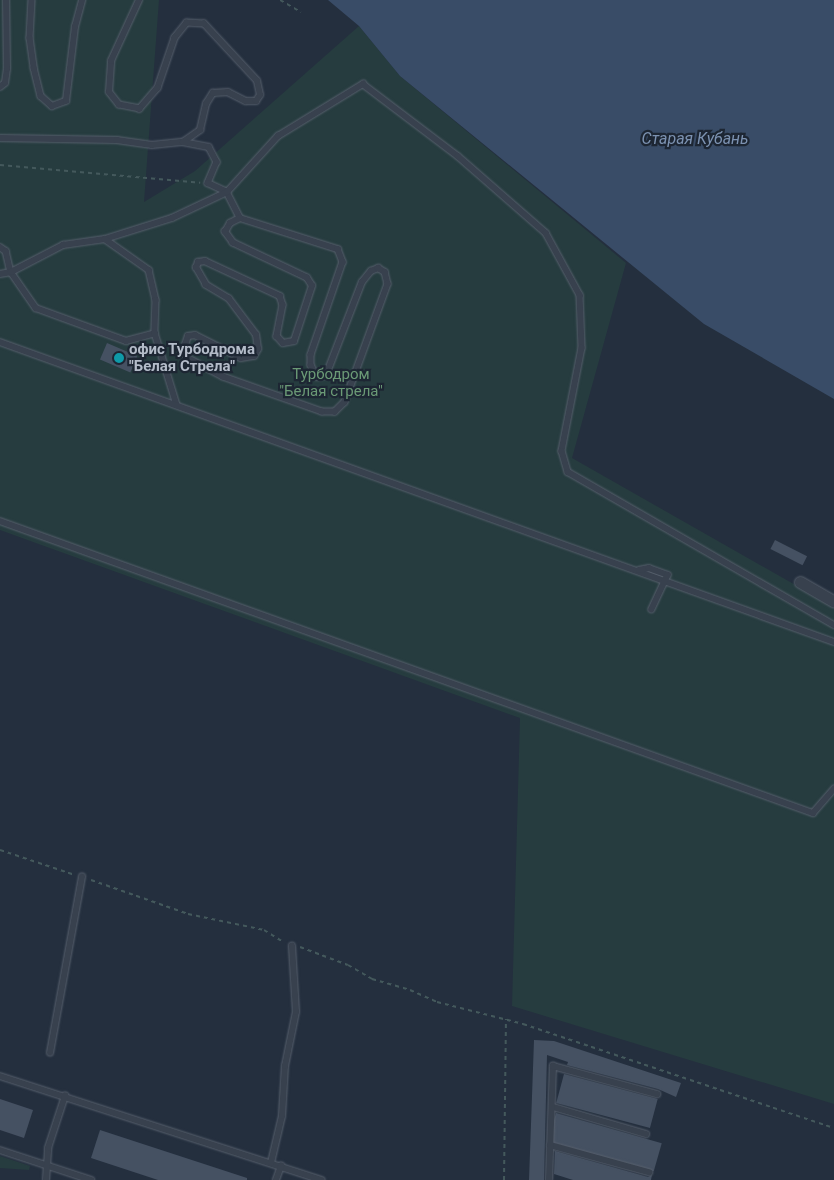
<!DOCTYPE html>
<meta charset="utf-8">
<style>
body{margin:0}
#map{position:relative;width:834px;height:1180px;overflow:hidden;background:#242f3e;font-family:Roboto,sans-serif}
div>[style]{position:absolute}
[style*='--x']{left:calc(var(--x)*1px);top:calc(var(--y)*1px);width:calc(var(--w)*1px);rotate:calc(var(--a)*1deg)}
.green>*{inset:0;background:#263c3f}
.water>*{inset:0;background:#394c67}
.building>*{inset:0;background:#455162;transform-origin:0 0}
.path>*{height:2px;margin-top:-1px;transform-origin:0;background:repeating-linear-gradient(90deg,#44595c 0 4px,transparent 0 8px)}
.roads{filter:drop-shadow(0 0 1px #565f6c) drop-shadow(0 0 1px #565f6c)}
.lane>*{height:5.5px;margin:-2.75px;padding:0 2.75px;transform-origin:2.75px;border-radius:2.75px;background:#38414e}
.street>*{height:11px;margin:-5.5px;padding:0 5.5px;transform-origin:5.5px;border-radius:5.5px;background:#38414e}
.dots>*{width:14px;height:14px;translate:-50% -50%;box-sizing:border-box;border:2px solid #1d2633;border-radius:50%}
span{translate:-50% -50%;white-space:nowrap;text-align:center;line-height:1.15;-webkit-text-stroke:4.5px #1d2633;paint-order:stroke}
.poi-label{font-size:15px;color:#b4bcc9;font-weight:700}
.left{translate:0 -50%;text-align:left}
.park-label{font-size:15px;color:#6b9a76}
.water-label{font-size:16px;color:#7c92b1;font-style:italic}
</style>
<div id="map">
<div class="green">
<div style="clip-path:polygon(0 0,159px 0,144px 202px,195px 171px,359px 26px,400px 76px,626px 263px,572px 458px,834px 607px,834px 1104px,512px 1006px,520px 718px,0 530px)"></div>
<div style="clip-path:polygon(0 1156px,30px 1166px,29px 1170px,0 1168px)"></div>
</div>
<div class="water">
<div style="clip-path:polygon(328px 0,834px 0,834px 399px,704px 324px,400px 76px,359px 26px)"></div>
</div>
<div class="building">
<div style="left:107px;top:343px;width:33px;height:18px;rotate:23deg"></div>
<div style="left:775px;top:540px;width:36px;height:10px;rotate:27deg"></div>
<div style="clip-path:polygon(534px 1040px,554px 1041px,681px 1083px,676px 1097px,658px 1089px,567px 1065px,568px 1062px,547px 1055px,544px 1180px,529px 1180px)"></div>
<div style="left:564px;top:1074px;width:97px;height:30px;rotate:15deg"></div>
<div style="clip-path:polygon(0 1099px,33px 1110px,24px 1138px,0 1130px)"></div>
<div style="left:556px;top:1113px;width:110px;height:29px;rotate:16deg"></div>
<div style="clip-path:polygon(100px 1130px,247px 1178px,247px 1180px,158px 1180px,91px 1158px)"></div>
<div style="clip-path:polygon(555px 1151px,648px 1177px,652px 1175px,651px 1180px,573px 1180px,554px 1174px)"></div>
</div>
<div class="path">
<div style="--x:280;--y:0;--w:24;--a:30"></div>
<div style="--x:0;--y:165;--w:201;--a:5.1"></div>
<div style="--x:0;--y:850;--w:79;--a:18.4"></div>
<div style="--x:91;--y:880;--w:103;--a:19.3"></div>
<div style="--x:188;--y:914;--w:78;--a:11.9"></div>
<div style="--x:264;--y:930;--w:22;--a:32"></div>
<div style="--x:300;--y:947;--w:51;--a:20.6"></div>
<div style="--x:348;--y:965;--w:28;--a:30"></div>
<div style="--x:372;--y:979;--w:40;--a:16"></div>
<div style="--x:410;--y:990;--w:30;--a:24"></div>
<div style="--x:437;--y:1002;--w:89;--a:14.3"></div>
<div style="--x:523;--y:1024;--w:328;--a:18.5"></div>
<div style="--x:504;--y:1180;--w:161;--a:-89.3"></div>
</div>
<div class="roads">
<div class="lane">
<div style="--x:32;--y:0;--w:38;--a:93"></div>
<div style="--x:30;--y:38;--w:30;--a:82"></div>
<div style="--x:34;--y:68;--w:29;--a:76"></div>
<div style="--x:41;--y:96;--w:15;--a:42"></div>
<div style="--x:52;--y:106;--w:15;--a:-20"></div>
<div style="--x:66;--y:101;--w:75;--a:-83.1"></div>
<div style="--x:75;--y:27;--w:28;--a:-75"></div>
<div style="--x:0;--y:87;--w:6;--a:-39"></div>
<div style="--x:5;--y:83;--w:14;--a:-82"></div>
<div style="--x:7;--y:69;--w:69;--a:-90.8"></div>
<div style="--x:0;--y:138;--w:117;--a:1"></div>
<div style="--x:117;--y:140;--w:35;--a:8"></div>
<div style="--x:152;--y:145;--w:31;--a:-6"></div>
<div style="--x:183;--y:142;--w:21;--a:-35"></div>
<div style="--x:200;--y:130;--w:27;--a:-77"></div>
<div style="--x:206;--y:104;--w:13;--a:-58"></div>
<div style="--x:213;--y:93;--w:15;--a:-4"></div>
<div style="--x:228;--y:92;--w:20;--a:27"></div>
<div style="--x:246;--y:101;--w:10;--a:0"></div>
<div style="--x:256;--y:101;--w:7;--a:-56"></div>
<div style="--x:260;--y:95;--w:14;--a:-102"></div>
<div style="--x:257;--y:81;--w:78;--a:-132.9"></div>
<div style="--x:204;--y:24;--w:17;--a:-177"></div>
<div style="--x:187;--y:23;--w:19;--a:129"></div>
<div style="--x:175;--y:38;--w:53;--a:108.8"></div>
<div style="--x:158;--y:88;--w:28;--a:131"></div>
<div style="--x:140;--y:109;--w:21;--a:-169"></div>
<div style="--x:119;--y:105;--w:16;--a:-128"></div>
<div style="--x:109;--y:92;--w:31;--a:-86"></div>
<div style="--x:111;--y:61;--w:67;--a:-65.3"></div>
<div style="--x:183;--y:142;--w:26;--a:11"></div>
<div style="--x:209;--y:147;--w:17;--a:62"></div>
<div style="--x:217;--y:162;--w:23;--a:113"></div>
<div style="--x:208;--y:183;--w:21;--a:25"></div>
<div style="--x:227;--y:192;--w:29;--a:63"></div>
<div style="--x:240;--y:218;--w:103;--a:17.6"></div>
<div style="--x:338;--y:249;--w:14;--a:69"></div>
<div style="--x:343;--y:262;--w:98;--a:109"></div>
<div style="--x:311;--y:355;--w:10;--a:90"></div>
<div style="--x:311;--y:365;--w:13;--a:63"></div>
<div style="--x:317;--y:377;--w:7;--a:-8"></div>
<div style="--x:324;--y:376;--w:7;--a:-56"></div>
<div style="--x:328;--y:370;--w:94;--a:-68.9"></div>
<div style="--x:362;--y:282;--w:14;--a:-51"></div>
<div style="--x:371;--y:271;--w:8;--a:-23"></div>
<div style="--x:378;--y:268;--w:8;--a:30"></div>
<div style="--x:385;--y:272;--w:12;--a:76"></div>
<div style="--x:388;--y:284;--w:126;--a:110"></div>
<div style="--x:345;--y:402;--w:14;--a:135"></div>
<div style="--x:335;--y:412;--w:13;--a:180"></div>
<div style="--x:322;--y:412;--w:105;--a:-160.5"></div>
<div style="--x:223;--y:377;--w:41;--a:-152.2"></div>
<div style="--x:187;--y:358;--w:13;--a:-99"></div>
<div style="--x:185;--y:345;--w:9;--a:-72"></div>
<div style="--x:188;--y:336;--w:7;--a:-8"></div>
<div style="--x:195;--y:335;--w:51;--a:26.6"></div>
<div style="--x:241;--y:358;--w:13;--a:-9"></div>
<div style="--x:254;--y:356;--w:8;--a:-60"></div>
<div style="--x:258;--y:349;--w:14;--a:-98"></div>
<div style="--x:256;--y:335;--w:45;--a:-126.9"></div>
<div style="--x:229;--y:299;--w:27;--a:-149"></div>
<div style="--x:206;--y:285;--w:20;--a:-120"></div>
<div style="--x:196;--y:268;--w:6;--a:-72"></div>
<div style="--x:198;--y:262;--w:7;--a:-8"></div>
<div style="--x:205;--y:261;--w:83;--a:25"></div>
<div style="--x:280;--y:296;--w:9;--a:72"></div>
<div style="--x:283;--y:305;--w:32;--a:101"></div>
<div style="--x:277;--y:336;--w:9;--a:49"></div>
<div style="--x:283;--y:343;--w:11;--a:-10"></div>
<div style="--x:294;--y:341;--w:58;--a:-71.9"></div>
<div style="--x:312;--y:286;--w:9;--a:-122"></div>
<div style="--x:307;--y:278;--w:82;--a:-154.7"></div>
<div style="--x:233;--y:243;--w:14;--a:-126"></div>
<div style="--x:225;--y:232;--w:10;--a:-61"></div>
<div style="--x:230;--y:223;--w:11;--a:-27"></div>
<div style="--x:105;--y:239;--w:70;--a:-17.4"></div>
<div style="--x:172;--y:218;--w:61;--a:-25.3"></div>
<div style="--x:227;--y:192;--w:76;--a:-47.7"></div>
<div style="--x:278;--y:136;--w:100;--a:-31.5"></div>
<div style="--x:363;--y:84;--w:119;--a:37.2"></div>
<div style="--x:458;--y:156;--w:117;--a:41.2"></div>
<div style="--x:546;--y:233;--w:71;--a:61.3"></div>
<div style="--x:580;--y:295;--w:53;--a:87.8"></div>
<div style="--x:582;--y:348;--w:105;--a:101"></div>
<div style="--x:562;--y:451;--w:22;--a:74"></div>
<div style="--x:568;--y:472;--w:307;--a:29.9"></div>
<div style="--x:0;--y:247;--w:7;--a:34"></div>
<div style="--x:6;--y:251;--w:22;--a:77"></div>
<div style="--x:11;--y:272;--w:44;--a:55.2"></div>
<div style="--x:36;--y:308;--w:96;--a:20.1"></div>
<div style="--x:126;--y:341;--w:30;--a:-15"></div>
<div style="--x:0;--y:274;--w:11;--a:-10"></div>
<div style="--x:11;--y:272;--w:59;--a:-27.4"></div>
<div style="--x:63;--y:245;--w:42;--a:-8.1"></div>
<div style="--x:105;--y:239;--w:54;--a:35.2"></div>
<div style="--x:149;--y:270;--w:31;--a:77"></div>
<div style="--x:156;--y:300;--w:33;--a:92"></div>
<div style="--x:155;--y:333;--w:75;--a:73"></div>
<div style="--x:0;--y:342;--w:886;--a:19.78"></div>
<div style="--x:0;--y:521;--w:864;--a:19.76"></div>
<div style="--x:813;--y:813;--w:32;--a:-49"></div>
<div style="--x:639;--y:570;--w:10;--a:-11"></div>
<div style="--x:649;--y:568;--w:20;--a:20"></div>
<div style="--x:668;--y:575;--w:38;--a:115"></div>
<div style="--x:50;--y:1053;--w:179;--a:-79.7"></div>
<div style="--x:0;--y:1076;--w:338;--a:17.9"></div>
<div style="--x:553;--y:1107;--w:97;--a:16.2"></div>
<div style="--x:550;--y:1145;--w:103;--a:15.3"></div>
<div style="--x:0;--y:1150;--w:96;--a:18.2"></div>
<div style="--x:271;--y:1163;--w:48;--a:-76.8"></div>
<div style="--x:282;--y:1116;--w:50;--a:-86.6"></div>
<div style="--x:285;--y:1066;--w:55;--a:-78.5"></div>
<div style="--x:296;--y:1012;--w:66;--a:-93.5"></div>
<div style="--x:46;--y:1180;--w:32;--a:-86"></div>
<div style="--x:48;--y:1148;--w:55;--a:-71.9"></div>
<div style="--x:276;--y:1180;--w:15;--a:-70"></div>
<div style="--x:549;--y:1180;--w:114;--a:-88"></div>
<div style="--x:553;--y:1066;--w:108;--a:15.1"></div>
</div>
<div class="street">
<div style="--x:800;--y:582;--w:39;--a:30"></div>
</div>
</div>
<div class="dots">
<div style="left:119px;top:358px;background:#0f9aa8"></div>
</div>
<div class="poi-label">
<span class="left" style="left:129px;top:358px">офис Турбодрома<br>"Белая Стрела"</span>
</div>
<div class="park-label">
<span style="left:331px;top:383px">Турбодром<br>"Белая стрела"</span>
</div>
<div class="water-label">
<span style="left:695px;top:139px">Старая Кубань</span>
</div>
</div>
